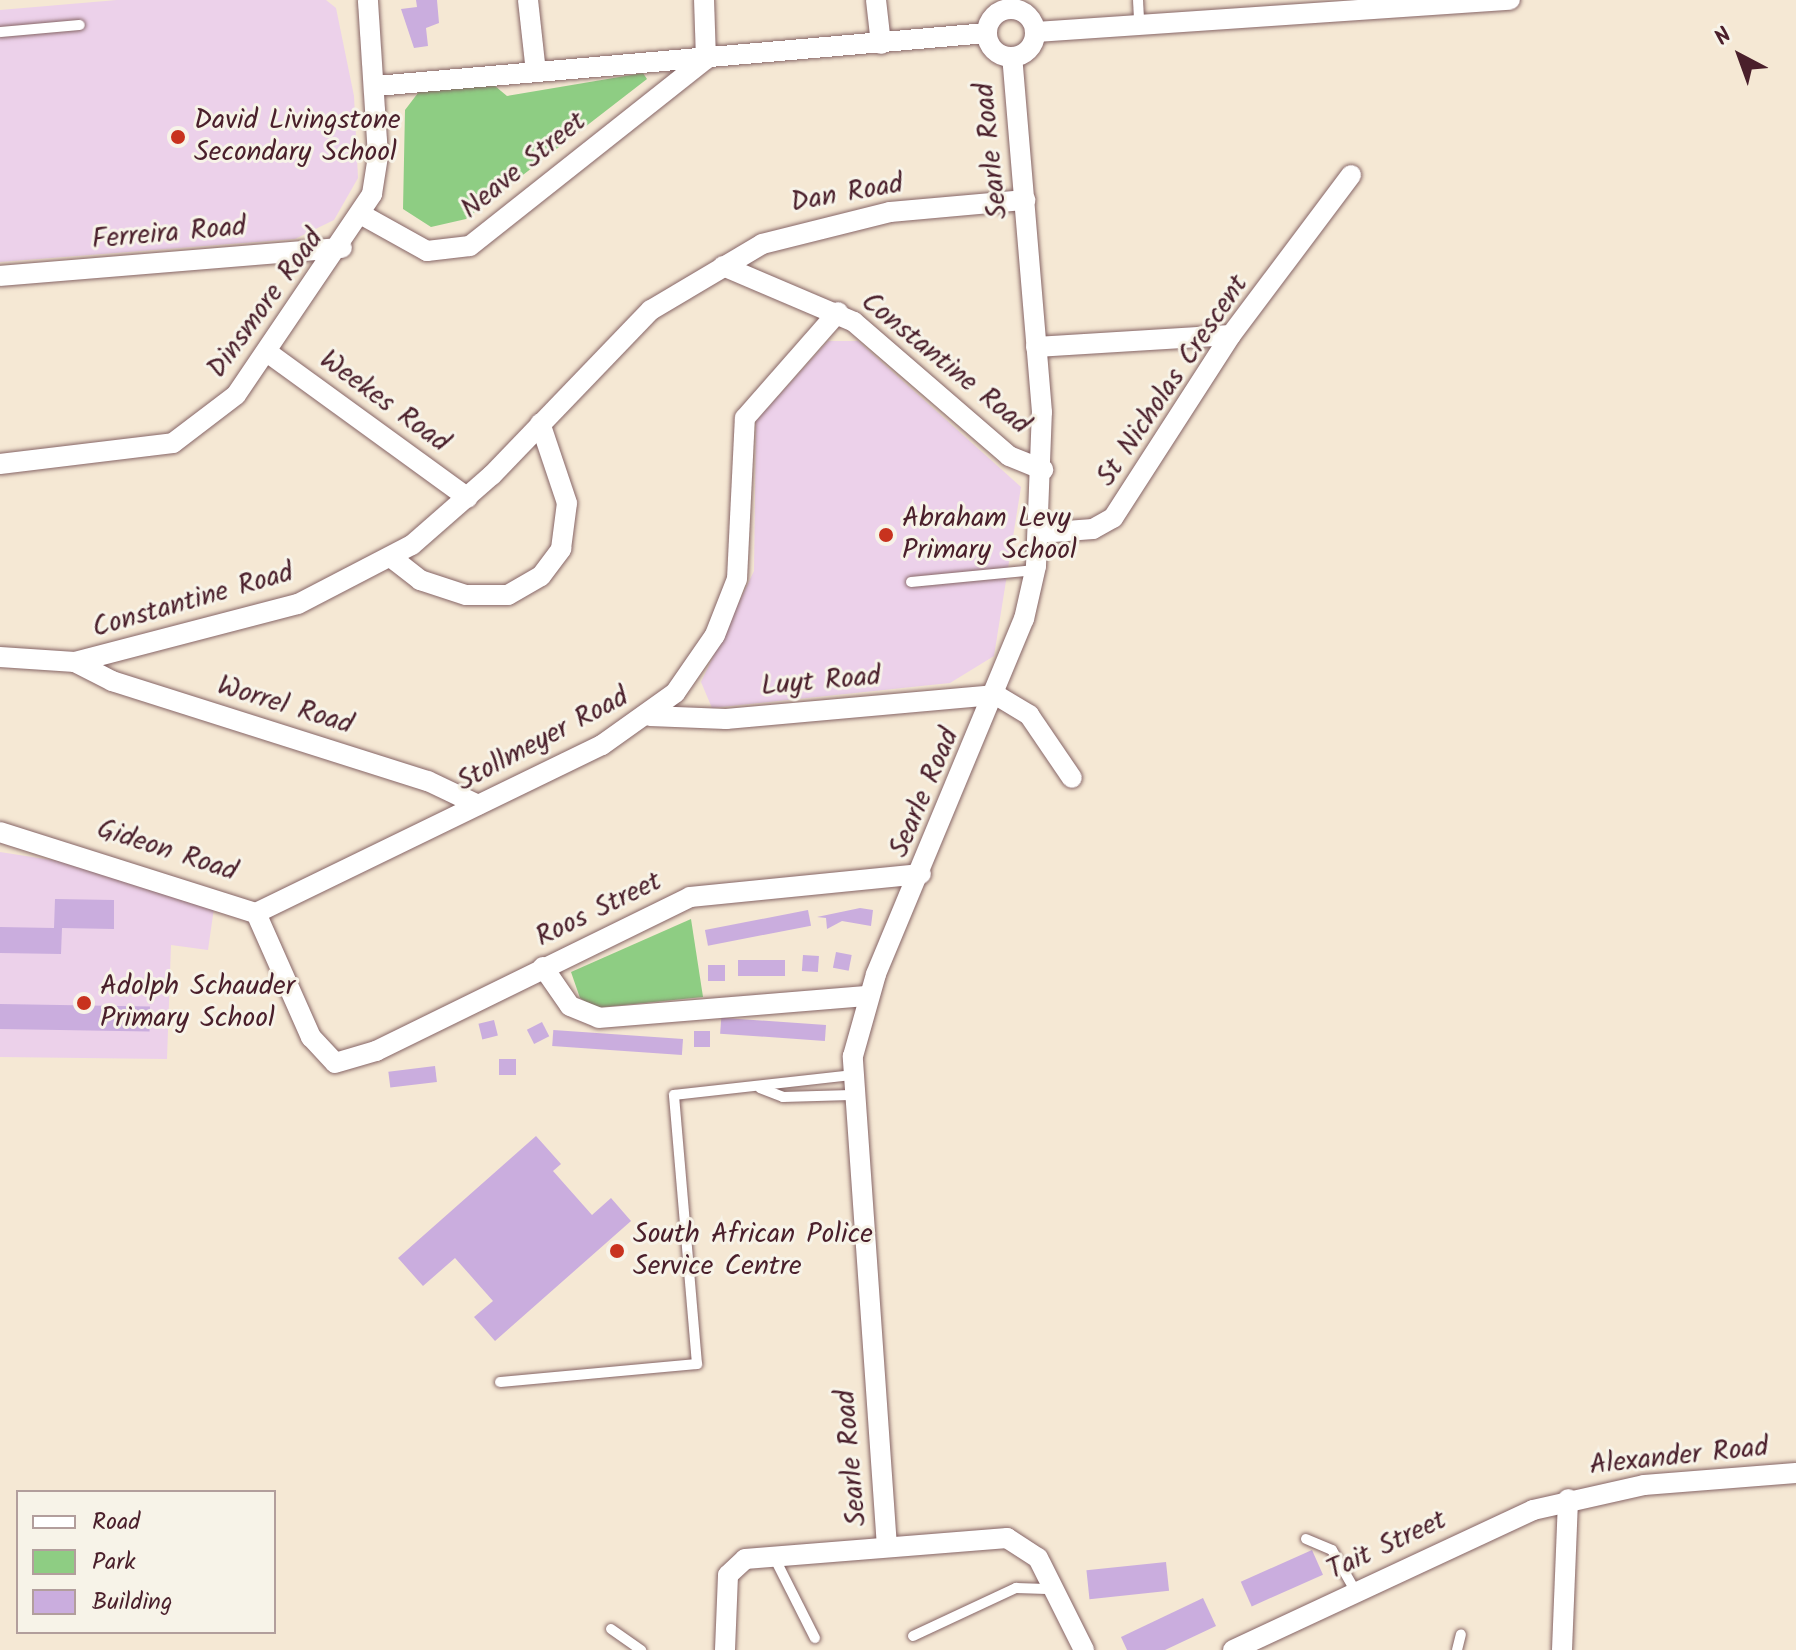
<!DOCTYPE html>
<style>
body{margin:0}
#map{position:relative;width:1796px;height:1650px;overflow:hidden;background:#f5e8d4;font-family:Kalam,sans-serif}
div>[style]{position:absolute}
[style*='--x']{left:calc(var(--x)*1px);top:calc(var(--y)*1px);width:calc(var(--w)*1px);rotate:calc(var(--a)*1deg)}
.built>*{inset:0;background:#ecd1ea}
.green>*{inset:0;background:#8ecd83}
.building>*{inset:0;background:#caadde;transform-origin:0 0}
.roads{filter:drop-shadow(0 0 2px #866566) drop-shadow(0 0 2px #866566)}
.service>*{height:10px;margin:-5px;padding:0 5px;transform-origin:5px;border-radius:5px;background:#fff}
.minor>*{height:20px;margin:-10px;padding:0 10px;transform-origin:10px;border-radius:10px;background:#fff}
.minor>.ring{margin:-10px;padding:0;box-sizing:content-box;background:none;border:20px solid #fff;border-radius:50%}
.dots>*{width:22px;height:22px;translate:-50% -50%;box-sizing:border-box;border:4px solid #f7f3e8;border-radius:50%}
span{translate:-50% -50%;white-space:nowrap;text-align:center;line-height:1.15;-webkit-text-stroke:6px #f7f3e8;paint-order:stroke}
.poi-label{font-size:28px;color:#4a1f2b}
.left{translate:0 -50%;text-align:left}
.street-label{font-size:28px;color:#4a1f2b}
.legend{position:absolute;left:16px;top:1490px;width:260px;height:144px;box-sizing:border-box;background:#f7f3e8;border:2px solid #b29e9c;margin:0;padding:10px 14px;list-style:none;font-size:24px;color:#4a1f2b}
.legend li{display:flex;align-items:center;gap:16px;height:40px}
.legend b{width:40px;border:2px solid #b29e9c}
.north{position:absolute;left:1700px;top:16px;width:80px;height:80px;-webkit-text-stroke:6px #f7f3e8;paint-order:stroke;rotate:319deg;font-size:22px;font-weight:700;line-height:32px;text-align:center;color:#4a1f2b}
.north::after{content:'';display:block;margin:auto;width:28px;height:36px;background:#4a1f2b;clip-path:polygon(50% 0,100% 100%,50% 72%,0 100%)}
</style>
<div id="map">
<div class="built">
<div style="clip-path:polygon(117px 0,326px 0,336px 8px,354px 96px,358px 178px,334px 220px,295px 239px,0 262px,0 10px)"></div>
<div style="clip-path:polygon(828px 341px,858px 341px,1021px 487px,994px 656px,950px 683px,712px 708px,701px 682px,754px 571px,756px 421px)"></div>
<div style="clip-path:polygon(0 852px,58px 861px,214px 908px,208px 950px,171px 945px,167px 1059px,0 1057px)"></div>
</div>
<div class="green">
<div style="clip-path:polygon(643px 73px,647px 79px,466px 219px,431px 227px,403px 209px,405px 110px,421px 89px,495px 86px,507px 96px)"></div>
<div style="clip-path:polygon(691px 919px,703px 997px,595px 1008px,580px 998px,571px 972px)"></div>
</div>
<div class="building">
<div style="clip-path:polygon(416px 0,437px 0,439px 23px,426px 28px,428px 46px,414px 48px,401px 9px,417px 7px)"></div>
<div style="clip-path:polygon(55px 899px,114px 900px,114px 929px,62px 928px,61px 954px,0 953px,0 927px,54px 928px)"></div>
<div style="clip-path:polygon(860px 908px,873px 910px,871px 926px,842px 921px,827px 929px,826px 918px,817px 917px)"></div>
<div style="left:808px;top:910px;width:16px;height:105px;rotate:79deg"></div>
<div style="left:836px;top:952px;width:16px;height:16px;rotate:11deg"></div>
<div style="left:803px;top:955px;width:16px;height:16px;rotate:4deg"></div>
<div style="left:738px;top:960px;width:47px;height:16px"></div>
<div style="left:708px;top:965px;width:17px;height:16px"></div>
<div style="left:0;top:1004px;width:150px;height:25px;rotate:1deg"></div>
<div style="left:494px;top:1020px;width:16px;height:16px;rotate:76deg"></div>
<div style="left:542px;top:1022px;width:16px;height:17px;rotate:63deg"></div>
<div style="left:826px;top:1025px;width:16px;height:105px;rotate:94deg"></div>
<div style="left:694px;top:1031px;width:16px;height:16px"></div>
<div style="left:683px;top:1039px;width:16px;height:130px;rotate:94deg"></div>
<div style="left:499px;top:1059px;width:17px;height:16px"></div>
<div style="left:435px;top:1066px;width:16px;height:47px;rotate:83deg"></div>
<div style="clip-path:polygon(536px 1136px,561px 1164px,553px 1171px,592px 1215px,611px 1198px,631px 1221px,495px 1341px,474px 1317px,493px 1301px,455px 1258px,423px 1286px,398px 1258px)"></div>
<div style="left:1312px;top:1550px;width:27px;height:78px;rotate:66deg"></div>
<div style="left:1166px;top:1562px;width:29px;height:80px;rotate:84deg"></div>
<div style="clip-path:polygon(1203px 1598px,1216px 1626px,1165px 1650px,1127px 1650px,1121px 1637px)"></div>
</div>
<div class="roads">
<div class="service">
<div style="--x:1138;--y:0;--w:22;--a:87"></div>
<div style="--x:0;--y:32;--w:80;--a:-5"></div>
<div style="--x:911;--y:582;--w:125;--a:-5.5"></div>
<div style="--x:760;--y:1088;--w:25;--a:21"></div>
<div style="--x:783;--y:1097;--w:68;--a:-1.7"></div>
<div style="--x:500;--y:1382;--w:198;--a:-5.2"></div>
<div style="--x:697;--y:1364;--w:270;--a:-94.9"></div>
<div style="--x:674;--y:1095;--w:178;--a:-6.4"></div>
<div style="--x:1306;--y:1539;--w:28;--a:23"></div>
<div style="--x:1332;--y:1550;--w:48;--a:60.3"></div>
<div style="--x:773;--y:1555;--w:93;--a:63.2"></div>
<div style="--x:611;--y:1629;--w:37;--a:35"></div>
<div style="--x:913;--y:1636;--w:114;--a:-25"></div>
<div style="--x:1016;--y:1588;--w:38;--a:2"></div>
<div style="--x:1457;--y:1650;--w:16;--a:-76"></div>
</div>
<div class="minor">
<div style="--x:528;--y:0;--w:72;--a:83.7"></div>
<div style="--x:876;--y:0;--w:44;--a:83.5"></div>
<div class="ring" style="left:987px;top:9px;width:28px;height:28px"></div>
<div style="--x:1035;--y:32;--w:476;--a:-3.9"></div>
<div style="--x:376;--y:86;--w:613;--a:-4.96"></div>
<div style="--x:364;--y:216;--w:72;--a:29.1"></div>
<div style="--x:427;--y:251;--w:43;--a:-6.6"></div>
<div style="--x:470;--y:246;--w:301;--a:-38.4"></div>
<div style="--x:706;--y:59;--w:59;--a:-91.9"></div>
<div style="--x:723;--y:266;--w:142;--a:23.1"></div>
<div style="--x:854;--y:322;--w:205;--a:40.8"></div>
<div style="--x:1009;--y:456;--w:37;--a:22"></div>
<div style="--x:0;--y:276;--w:343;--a:-4.7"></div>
<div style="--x:1036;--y:347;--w:195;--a:-3.5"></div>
<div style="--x:267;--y:352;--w:248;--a:36"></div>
<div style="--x:0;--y:464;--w:174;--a:-6.9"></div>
<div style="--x:173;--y:443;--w:79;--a:-37.3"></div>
<div style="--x:236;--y:395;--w:243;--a:-55.9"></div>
<div style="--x:372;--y:194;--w:38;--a:-81"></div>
<div style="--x:378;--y:156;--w:156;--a:-93.7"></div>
<div style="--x:1040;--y:533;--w:53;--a:-4.3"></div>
<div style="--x:1093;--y:529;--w:23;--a:-29"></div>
<div style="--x:1113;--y:518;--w:218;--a:-57.2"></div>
<div style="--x:1231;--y:335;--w:200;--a:-53.1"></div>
<div style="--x:392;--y:558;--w:36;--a:38"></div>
<div style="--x:420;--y:580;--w:48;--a:18.1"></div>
<div style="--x:466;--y:595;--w:42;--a:0"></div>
<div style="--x:508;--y:595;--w:38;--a:-30"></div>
<div style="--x:541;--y:576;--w:34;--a:-53"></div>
<div style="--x:561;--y:549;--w:46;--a:-82.6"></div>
<div style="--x:567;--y:503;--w:84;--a:-108.6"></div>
<div style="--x:0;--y:657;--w:75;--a:3.8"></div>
<div style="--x:75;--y:662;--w:230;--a:-14.6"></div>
<div style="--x:298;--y:604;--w:128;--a:-27.4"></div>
<div style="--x:412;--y:545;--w:106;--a:-41.2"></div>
<div style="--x:492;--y:475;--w:229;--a:-46.1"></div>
<div style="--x:651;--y:310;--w:129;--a:-30.7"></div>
<div style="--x:762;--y:244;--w:132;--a:-14"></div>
<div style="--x:890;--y:212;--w:136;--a:-5.1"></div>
<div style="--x:75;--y:662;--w:42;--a:27.2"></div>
<div style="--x:112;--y:681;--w:331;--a:17.6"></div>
<div style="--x:428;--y:781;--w:55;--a:25.6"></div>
<div style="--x:650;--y:716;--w:76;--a:2.3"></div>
<div style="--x:726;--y:719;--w:271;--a:-5.1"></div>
<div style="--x:996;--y:695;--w:39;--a:31"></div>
<div style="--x:1029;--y:715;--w:76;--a:55.7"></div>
<div style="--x:0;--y:832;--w:269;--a:17.6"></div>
<div style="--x:256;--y:913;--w:136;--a:66.1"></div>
<div style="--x:311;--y:1037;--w:35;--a:47"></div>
<div style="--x:335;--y:1063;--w:43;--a:-16.3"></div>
<div style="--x:376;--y:1051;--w:350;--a:-26.1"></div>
<div style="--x:690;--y:897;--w:232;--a:-5.7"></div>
<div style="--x:256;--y:913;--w:385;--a:-25.9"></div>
<div style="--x:602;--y:745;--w:90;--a:-35.5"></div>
<div style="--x:675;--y:693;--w:70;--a:-55.4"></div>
<div style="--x:715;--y:635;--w:60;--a:-68.6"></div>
<div style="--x:737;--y:579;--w:161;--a:-87.2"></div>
<div style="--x:745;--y:418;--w:141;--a:-48.7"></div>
<div style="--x:543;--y:967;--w:47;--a:55.3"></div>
<div style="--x:570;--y:1006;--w:31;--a:22"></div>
<div style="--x:599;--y:1018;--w:270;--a:-4.7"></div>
<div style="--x:887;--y:1547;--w:492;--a:-94"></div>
<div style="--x:853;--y:1056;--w:85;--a:-74.3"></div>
<div style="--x:876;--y:974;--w:385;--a:-67.4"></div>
<div style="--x:1024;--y:619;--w:54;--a:-77.2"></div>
<div style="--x:1036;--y:566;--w:154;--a:-87.8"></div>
<div style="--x:1042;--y:412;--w:356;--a:-94.8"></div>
<div style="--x:725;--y:1650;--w:75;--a:-87.7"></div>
<div style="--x:728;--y:1575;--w:23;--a:-43"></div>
<div style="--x:745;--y:1559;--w:263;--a:-4.6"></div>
<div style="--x:1007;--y:1538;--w:37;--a:33"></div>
<div style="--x:1038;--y:1558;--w:103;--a:63.4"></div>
<div style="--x:1233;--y:1650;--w:331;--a:-25"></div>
<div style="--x:1533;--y:1510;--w:114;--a:-12.7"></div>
<div style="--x:1644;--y:1485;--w:152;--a:-4.5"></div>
<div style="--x:1562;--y:1650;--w:151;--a:-87.7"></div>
</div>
</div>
<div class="dots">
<div style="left:178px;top:137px;background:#c8321e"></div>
<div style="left:886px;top:535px;background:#c8321e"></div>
<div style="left:84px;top:1003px;background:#c8321e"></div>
<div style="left:617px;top:1251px;background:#c8321e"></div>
</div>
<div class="poi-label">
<span class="left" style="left:194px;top:137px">David Livingstone<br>Secondary School</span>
<span class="left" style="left:902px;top:535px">Abraham Levy<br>Primary School</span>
<span class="left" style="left:100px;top:1003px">Adolph Schauder<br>Primary School</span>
<span class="left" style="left:633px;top:1251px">South African Police<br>Service Centre</span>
</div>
<div class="street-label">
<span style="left:992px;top:151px;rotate:-96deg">Searle Road</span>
<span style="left:524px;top:166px;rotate:-39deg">Neave Street</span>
<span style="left:847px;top:194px;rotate:-10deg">Dan Road</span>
<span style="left:169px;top:234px;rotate:-5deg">Ferreira Road</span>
<span style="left:266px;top:304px;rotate:-54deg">Dinsmore Road</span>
<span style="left:945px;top:364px;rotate:39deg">Constantine Road</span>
<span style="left:1173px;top:381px;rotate:-56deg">St Nicholas Crescent</span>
<span style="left:384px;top:402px;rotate:36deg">Weekes Road</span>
<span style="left:193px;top:601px;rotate:-16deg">Constantine Road</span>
<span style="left:821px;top:682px;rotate:-5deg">Luyt Road</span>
<span style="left:285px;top:706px;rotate:17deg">Worrel Road</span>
<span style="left:543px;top:740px;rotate:-28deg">Stollmeyer Road</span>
<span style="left:925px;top:793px;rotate:-67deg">Searle Road</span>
<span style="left:167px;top:851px;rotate:18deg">Gideon Road</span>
<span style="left:599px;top:910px;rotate:-26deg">Roos Street</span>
<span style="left:1679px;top:1457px;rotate:-6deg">Alexander Road</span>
<span style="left:852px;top:1458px;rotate:-95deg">Searle Road</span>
<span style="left:1387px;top:1546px;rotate:-25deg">Tait Street</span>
</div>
<ul class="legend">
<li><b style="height:10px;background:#fff"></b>Road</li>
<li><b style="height:22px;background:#8ecd83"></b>Park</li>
<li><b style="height:22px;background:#caadde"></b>Building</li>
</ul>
<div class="north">N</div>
</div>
